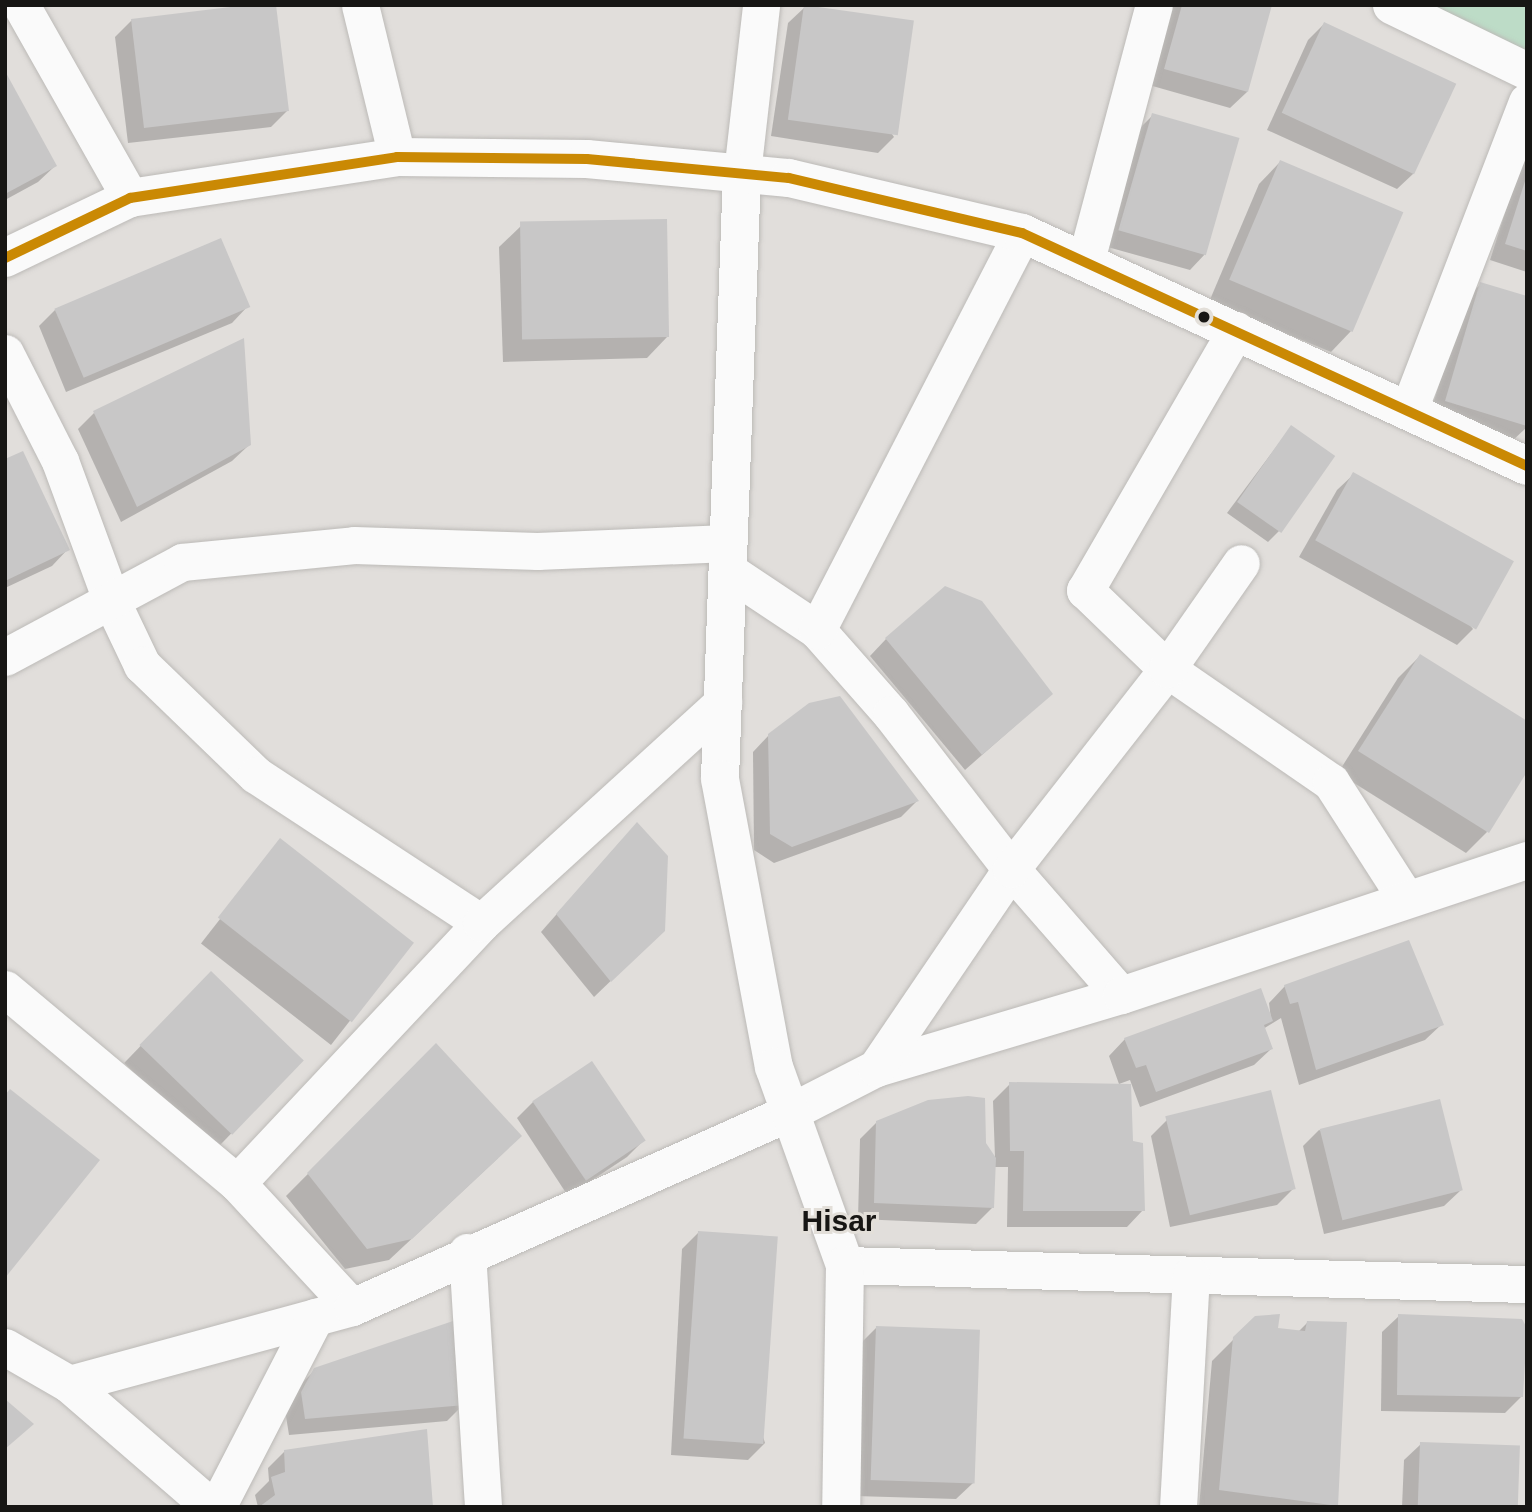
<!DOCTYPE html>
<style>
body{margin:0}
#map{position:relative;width:1532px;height:1512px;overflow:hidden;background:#e1dedb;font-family:Arial,sans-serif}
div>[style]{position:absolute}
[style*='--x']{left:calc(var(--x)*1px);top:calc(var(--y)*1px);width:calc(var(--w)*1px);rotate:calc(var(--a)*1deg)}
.green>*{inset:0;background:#bddcc7}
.shadow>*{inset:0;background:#0003;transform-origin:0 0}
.building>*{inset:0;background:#c8c7c7;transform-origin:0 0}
.roads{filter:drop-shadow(0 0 2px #bcbab7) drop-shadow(0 0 2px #bcbab7)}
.minor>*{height:37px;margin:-18.5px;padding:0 18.5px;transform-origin:18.5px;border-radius:18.5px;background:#fafafa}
.tertiary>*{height:38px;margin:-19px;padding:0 19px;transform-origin:19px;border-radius:19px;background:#fafafa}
.bus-1>*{height:10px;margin:-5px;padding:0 5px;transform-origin:5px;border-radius:5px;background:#ca8904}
.dots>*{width:19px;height:19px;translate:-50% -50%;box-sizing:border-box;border:4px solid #e3dfd9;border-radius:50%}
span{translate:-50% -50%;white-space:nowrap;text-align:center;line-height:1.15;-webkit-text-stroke:6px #e3dfd9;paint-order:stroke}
.district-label{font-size:30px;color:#171614;font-weight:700}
.frame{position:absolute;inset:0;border:7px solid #171614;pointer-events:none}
</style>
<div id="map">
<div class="green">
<div style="clip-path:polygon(1396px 5px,1527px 5px,1527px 67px)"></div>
</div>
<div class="shadow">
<div style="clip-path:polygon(1171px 5px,1271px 5px,1247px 92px,1230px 108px,1149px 85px)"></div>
<div style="clip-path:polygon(805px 7px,894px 137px,878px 153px,771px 136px,788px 23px)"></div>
<div style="clip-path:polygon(132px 20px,287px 111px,271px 127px,128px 143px,115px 37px)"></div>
<div style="clip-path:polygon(1324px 24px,1414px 173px,1397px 189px,1267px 130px,1308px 40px)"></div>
<div style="clip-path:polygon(5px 75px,55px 166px,38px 182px,5px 200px)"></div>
<div style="clip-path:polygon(1153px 115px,1206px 253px,1190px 270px,1104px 246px,1136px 132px)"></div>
<div style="clip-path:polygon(1527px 159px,1527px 272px,1490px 260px,1520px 166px)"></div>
<div style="clip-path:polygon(1280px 162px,1401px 212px,1352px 330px,1331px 352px,1209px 302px,1259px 184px)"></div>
<div style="clip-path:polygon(521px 226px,668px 336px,647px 358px,503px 362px,499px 247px)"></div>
<div style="clip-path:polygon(1481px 284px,1527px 298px,1527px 427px,1511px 442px,1429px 418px,1464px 300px)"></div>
<div style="clip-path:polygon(248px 306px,232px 323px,66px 392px,39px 326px,55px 310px)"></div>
<div style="clip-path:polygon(94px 413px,249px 445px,232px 461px,121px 522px,78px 429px)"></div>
<div style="clip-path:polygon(1291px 427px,1279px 531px,1268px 542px,1227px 513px)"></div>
<div style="clip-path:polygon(5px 461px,68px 549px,52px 566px,5px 588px)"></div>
<div style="clip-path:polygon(1354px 474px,1473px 629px,1457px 645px,1299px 557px,1337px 490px)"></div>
<div style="clip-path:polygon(886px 639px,1051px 694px,965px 770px,870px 656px)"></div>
<div style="clip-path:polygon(1420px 656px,1487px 832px,1466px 853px,1338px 773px,1398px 678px)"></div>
<div style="clip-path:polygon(769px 735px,917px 801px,901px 817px,774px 863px,754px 850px,753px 752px)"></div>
<div style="left:281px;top:841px;width:165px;height:130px;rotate:38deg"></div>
<div style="clip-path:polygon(621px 841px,646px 947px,594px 997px,541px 932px)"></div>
<div style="left:211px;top:973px;width:126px;height:125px;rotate:44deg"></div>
<div style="clip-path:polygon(1285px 986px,1442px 1024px,1425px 1040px,1299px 1085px,1281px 1018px,1263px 1029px,1271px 1049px,1254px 1065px,1140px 1107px,1130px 1080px,1119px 1084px,1109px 1056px,1125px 1039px,1271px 1019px,1269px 1003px)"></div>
<div style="clip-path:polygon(436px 1045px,498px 1158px,389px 1260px,345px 1269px,286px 1196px)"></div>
<div style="clip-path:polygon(591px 1063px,643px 1141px,627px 1157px,568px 1196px,517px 1118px,533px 1102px)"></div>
<div style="clip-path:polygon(1010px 1084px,1131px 1143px,1143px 1210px,1127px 1227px,1007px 1227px,1008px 1167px,994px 1167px,993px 1207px,976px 1224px,858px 1219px,860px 1139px,877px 1122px,984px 1144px,995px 1158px,993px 1101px)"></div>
<div style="clip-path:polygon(1167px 1120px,1294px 1188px,1277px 1205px,1170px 1227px,1151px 1136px)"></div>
<div style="clip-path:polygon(1319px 1130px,1461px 1190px,1444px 1206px,1324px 1234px,1303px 1146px)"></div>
<div style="clip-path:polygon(698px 1233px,765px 1443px,748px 1460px,671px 1455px,682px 1249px)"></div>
<div style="clip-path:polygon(1399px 1316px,1522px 1396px,1505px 1413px,1381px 1411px,1382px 1332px)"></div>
<div style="clip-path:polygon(1256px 1317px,1276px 1330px,1298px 1332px,1307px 1323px,1334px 1507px,1199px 1507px,1212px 1361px)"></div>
<div style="clip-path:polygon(876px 1328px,973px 1483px,956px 1499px,855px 1496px,860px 1344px)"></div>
<div style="clip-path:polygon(315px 1370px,463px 1405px,447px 1421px,289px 1435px,285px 1410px,298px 1387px)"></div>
<div style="clip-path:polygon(1421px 1444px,1516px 1507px,1402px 1507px,1404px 1460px)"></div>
<div style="clip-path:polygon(285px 1451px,431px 1507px,258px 1507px,255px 1495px,269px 1481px,268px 1468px)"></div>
</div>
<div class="building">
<div style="clip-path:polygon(247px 5px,276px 5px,289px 111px,144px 128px,131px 19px)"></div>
<div style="left:804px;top:5px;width:111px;height:116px;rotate:8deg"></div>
<div style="clip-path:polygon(1182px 5px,1272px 5px,1248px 92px,1164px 69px)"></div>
<div style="left:1324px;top:22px;width:146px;height:100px;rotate:25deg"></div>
<div style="clip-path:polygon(5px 71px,57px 166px,5px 194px)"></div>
<div style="left:1152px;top:113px;width:91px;height:122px;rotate:16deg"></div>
<div style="left:1280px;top:160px;width:134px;height:130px;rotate:23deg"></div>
<div style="clip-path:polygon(1526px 178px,1527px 178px,1527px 251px,1505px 244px)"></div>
<div style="left:667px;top:219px;width:118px;height:147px;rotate:89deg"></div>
<div style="left:221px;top:238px;width:75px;height:181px;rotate:67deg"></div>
<div style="clip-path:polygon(1480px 282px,1527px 296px,1527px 426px,1445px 401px)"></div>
<div style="clip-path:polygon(244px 338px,251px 445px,137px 507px,93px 411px)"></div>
<div style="left:1291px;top:425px;width:54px;height:94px;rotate:35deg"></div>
<div style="clip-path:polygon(23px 451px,70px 550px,5px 581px,5px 459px)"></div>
<div style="left:1353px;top:472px;width:184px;height:78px;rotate:29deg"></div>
<div style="clip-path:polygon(945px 586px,982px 601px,1053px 694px,982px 755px,885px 638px)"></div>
<div style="clip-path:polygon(1420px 654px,1527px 721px,1527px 772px,1489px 833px,1358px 751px)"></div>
<div style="clip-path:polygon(840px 696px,919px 801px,792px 847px,770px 834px,768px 734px,809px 703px)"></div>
<div style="clip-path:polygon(637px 822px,668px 856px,665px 931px,611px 982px,556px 914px)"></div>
<div style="left:280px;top:838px;width:170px;height:101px;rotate:38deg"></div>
<div style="clip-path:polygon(1409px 940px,1444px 1025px,1316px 1070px,1298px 1002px,1290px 1004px,1284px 985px)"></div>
<div style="left:211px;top:971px;width:129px;height:103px;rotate:44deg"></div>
<div style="clip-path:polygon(1261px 988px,1273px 1021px,1264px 1025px,1273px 1049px,1156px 1092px,1146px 1065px,1136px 1068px,1124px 1038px)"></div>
<div style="clip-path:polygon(436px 1043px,522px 1136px,412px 1239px,367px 1249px,307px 1173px)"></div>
<div style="left:592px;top:1061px;width:96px;height:72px;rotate:56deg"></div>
<div style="clip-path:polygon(1009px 1082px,1131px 1084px,1133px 1141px,1143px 1143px,1145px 1211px,1023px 1211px,1024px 1151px,1010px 1151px)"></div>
<div style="clip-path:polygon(10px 1089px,100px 1160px,5px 1278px,5px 1095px)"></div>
<div style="left:1271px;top:1090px;width:102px;height:109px;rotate:76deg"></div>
<div style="clip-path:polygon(968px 1096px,985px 1098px,986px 1143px,996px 1158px,994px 1208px,874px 1203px,876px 1121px,928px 1100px)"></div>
<div style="left:1440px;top:1099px;width:94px;height:124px;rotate:76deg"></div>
<div style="left:698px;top:1231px;width:80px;height:208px;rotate:4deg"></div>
<div style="clip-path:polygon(1280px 1314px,1278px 1328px,1305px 1331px,1307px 1321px,1347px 1322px,1338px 1506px,1219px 1490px,1233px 1337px,1255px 1316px)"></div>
<div style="clip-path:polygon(1398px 1314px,1522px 1319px,1527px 1328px,1523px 1397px,1397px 1395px)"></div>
<div style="clip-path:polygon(456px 1320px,465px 1405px,305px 1419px,301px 1392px,314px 1368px)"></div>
<div style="left:876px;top:1326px;width:104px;height:154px;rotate:2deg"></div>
<div style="clip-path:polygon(5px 1399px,34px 1424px,5px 1449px)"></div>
<div style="clip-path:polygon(427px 1429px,433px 1507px,259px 1507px,275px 1495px,271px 1477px,285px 1472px,284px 1450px)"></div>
<div style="left:1420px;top:1442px;width:100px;height:65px;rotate:2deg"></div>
</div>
<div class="roads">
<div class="minor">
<div style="--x:21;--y:5;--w:222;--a:60.5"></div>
<div style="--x:360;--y:5;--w:156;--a:76.3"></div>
<div style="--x:1391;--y:5;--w:151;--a:25.9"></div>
<div style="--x:742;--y:173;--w:169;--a:-83.5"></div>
<div style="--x:1086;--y:260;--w:264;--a:-75.1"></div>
<div style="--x:1236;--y:330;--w:301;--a:120.1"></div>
<div style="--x:1085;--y:590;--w:114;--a:43.9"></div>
<div style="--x:1167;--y:669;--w:199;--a:34.6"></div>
<div style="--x:1331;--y:782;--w:139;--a:57.3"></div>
<div style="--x:5;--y:353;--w:121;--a:63"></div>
<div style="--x:60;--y:461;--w:150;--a:69.8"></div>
<div style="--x:112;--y:602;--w:70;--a:64.5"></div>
<div style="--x:142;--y:665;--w:158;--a:44"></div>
<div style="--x:256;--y:775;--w:269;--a:33.3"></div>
<div style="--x:1409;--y:409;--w:329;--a:-69"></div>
<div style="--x:727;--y:570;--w:108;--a:33.7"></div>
<div style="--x:817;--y:630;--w:112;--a:48.6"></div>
<div style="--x:891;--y:714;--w:196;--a:52.3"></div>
<div style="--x:1011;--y:869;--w:167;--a:48.9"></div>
<div style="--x:817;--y:630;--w:447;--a:-62.7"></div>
<div style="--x:5;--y:657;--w:201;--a:-28.2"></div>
<div style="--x:182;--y:562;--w:173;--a:-5.6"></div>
<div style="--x:354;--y:545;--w:183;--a:1.9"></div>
<div style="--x:537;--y:551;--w:191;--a:-2.4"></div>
<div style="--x:5;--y:989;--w:302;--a:39.9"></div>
<div style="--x:237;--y:1183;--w:169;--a:47.2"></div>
<div style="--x:876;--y:1068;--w:256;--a:-16.6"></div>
<div style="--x:1121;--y:995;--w:428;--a:-18.4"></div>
<div style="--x:237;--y:1183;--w:357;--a:-46.8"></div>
<div style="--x:481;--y:923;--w:328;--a:-42.4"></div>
<div style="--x:467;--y:1252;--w:256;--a:86.4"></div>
<div style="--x:845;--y:1265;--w:682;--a:1.6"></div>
<div style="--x:5;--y:1347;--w:74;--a:30"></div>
<div style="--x:69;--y:1384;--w:293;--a:-15.2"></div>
<div style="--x:352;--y:1307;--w:479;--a:-24"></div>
<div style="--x:790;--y:1112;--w:97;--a:-27.1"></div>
<div style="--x:876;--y:1068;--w:240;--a:-55.8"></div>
<div style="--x:1011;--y:869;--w:254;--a:-52"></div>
<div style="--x:1167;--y:669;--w:129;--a:-55.1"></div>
<div style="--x:69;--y:1384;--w:188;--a:40.9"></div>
<div style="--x:217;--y:1507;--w:214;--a:-62.7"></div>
<div style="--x:1178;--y:1507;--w:232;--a:-86.8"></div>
</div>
<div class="tertiary">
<div style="--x:742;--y:173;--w:606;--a:92.08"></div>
<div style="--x:720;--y:779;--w:293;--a:79.4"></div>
<div style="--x:774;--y:1067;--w:210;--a:70.3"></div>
<div style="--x:845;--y:1265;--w:242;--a:90.9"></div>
<div style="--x:5;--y:258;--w:139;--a:-25.6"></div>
<div style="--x:130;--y:198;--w:270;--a:-8.7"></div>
<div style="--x:397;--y:157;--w:190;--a:0.6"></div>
<div style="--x:587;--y:159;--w:203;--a:5.4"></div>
<div style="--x:789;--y:178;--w:239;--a:13.3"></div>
<div style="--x:1022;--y:233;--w:556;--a:24.77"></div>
</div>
</div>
<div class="bus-1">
<div style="--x:5;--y:258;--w:139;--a:-25.6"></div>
<div style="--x:130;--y:198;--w:270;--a:-8.7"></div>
<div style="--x:397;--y:157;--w:190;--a:0.6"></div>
<div style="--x:587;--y:159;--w:203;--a:5.4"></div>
<div style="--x:789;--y:178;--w:239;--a:13.3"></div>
<div style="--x:1022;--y:233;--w:556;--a:24.77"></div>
</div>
<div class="dots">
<div style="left:1204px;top:317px;background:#171614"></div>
</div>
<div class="district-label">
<span style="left:839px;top:1221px">Hisar</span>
</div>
<div class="frame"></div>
</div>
